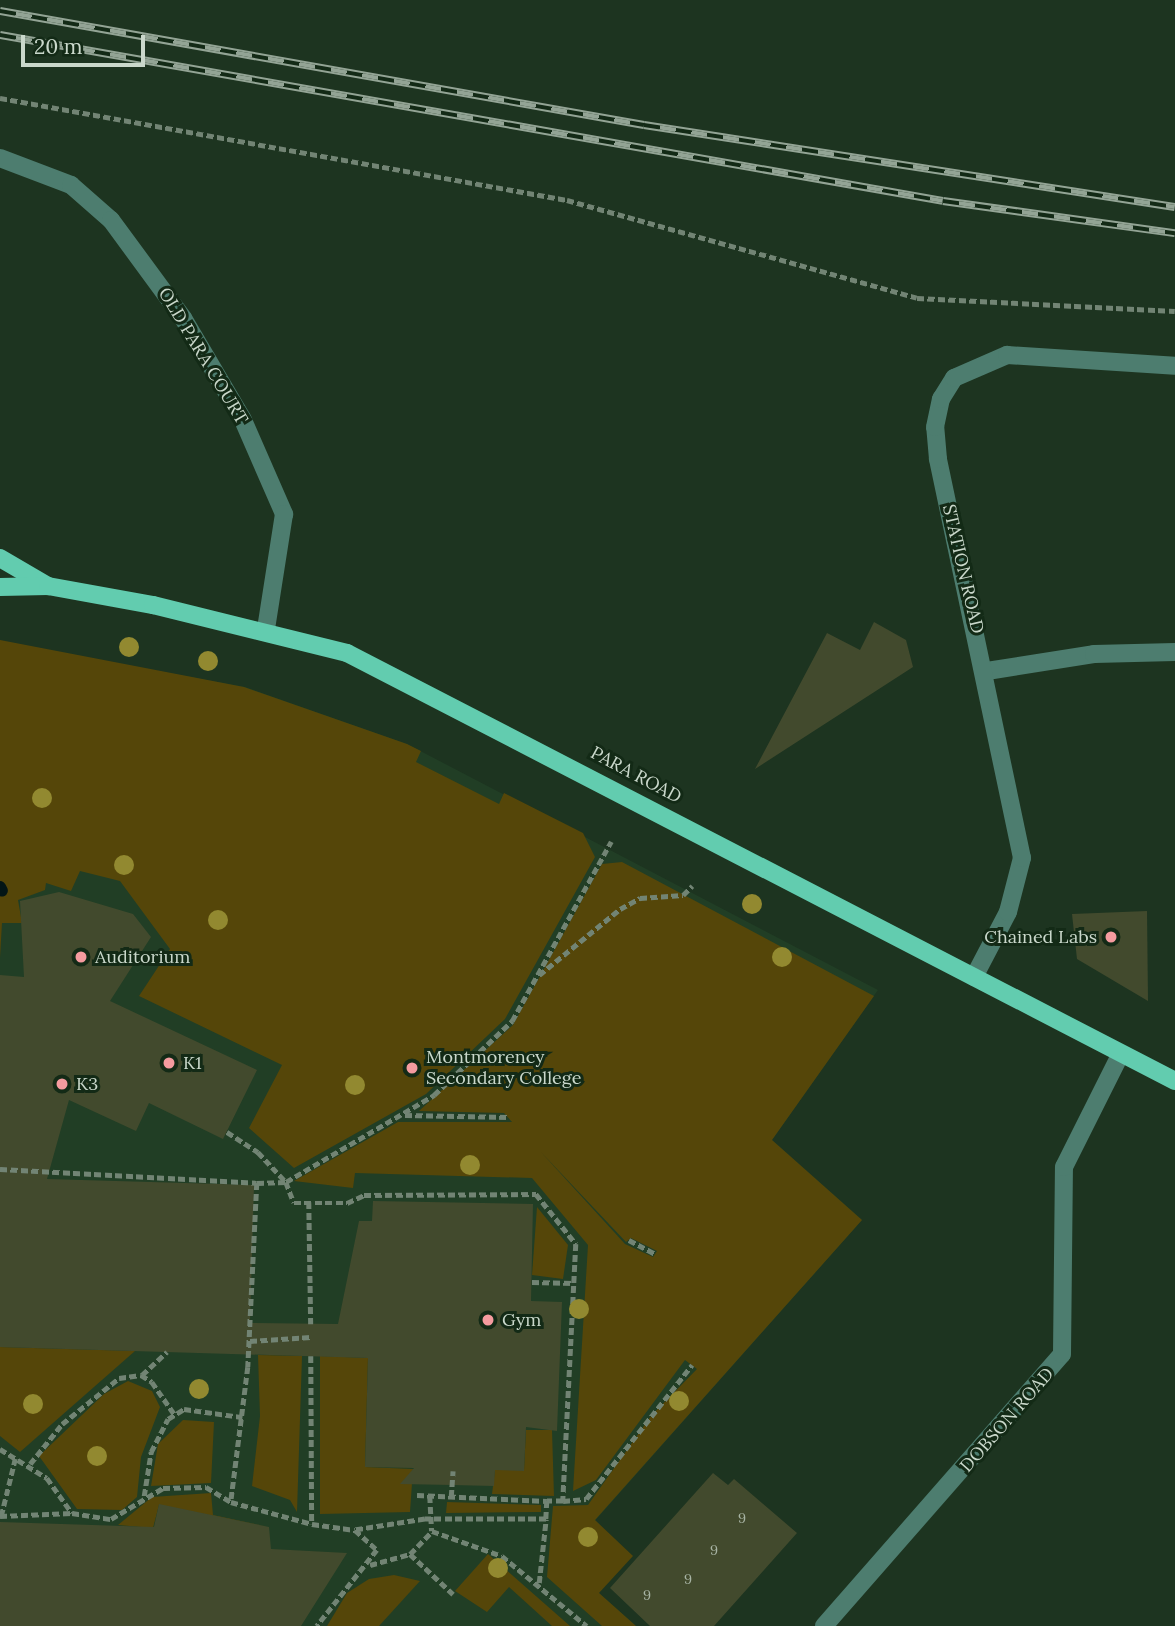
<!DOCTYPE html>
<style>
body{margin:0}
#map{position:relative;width:1175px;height:1626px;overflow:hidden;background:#1d3420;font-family:Lora,serif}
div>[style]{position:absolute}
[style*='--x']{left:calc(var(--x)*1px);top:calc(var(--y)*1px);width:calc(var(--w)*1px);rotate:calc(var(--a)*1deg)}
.built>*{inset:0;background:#213e25}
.green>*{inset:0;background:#554609}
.stream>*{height:12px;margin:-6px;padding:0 6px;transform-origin:6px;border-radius:6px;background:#031516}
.building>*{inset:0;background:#424a2d}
.path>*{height:4.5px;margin-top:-2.25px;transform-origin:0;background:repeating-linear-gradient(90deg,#728474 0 7px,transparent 0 10.5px)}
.minor>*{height:18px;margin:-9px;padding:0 9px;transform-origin:9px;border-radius:9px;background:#4d7d6f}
.major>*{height:18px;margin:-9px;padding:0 9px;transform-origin:9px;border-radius:9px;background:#62ccaf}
.rail>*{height:8px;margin-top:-4px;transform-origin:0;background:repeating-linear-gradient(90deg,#132a16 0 16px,#93a495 0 32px);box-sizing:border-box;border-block:2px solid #93a495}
.trees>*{width:20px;height:20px;margin:-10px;border-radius:50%;background:#928930}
.dots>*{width:19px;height:19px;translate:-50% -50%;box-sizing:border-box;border:4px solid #132a16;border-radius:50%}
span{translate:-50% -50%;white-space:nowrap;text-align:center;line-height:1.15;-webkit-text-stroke:6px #132a16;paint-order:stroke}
.number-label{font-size:14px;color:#a8b4a4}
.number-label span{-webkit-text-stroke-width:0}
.street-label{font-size:18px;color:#cad8cb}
.poi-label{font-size:18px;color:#cad8cb}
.right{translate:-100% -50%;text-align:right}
.left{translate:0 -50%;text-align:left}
.scale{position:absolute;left:21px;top:35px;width:124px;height:32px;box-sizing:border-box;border:4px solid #cad8cb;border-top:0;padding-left:9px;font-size:21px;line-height:24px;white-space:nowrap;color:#cad8cb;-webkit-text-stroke:5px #132a16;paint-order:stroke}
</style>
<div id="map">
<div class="built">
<div style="clip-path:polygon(0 642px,245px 687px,407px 744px,878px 990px,772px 1140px,862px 1220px,561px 1559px,636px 1626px,0 1626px)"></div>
</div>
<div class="green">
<div style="clip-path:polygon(0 640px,244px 687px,407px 744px,421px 751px,416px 762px,499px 804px,504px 793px,583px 833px,595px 857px,505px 1019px,426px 1094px,294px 1168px,249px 1128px,282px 1065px,139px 996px,170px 949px,120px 881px,80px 871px,71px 891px,46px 883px,45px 890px,18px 900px,22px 923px,2px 923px,0 958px)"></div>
<div style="clip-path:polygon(evenodd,622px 862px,874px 996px,772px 1140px,862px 1220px,595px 1520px,633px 1556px,599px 1593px,636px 1626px,602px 1626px,547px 1577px,553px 1506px,588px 1505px,651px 1416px,697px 1369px,685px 1360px,596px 1480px,573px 1491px,588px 1245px,532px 1178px,355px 1173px,353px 1188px,294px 1181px,398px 1122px,512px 1122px,504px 1113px,419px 1111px,513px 1025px,602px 864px,622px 862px,540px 1151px,626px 1242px,631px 1238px,657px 1251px,653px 1257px,625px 1244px,540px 1151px)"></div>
<div style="clip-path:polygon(537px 1207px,568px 1245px,563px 1279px,532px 1275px)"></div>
<div style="clip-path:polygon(0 1347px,135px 1351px,20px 1452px,0 1436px)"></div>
<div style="clip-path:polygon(258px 1355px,302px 1356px,297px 1512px,290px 1500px,252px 1486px,260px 1416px)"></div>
<div style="clip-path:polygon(320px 1356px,368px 1358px,365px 1467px,413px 1469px,410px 1512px,320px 1514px)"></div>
<div style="clip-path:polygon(128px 1381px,152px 1391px,160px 1407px,141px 1457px,137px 1497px,122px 1510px,77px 1509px,39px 1456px,104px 1394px)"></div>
<div style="clip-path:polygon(183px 1420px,214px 1422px,211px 1483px,151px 1486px,158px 1444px)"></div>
<div style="clip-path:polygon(526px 1430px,552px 1430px,554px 1496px,492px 1494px,495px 1470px,524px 1470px)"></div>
<div style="clip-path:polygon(211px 1493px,213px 1515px,269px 1527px,159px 1505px,153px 1528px,118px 1525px,152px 1497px)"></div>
<div style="clip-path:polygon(447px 1502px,541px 1505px,541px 1512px,446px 1513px)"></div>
<div style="clip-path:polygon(488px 1554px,570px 1626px,552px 1626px,509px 1587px,487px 1612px,455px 1591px)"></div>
<div style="clip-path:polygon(394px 1575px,420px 1581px,379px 1626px,327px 1626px,347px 1593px,369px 1579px)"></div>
</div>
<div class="stream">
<div style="--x:0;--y:887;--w:4;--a:63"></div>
</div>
<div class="building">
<div style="clip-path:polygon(874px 622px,906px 640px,913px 667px,755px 769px,827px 633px,860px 650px)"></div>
<div style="clip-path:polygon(59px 892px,133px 914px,151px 937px,110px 1001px,257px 1070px,223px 1139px,149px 1103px,136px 1131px,69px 1100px,47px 1179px,254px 1185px,250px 1323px,338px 1324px,359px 1221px,372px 1221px,373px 1201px,533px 1204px,531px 1301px,562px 1302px,557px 1431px,526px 1427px,524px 1471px,495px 1470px,494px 1486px,452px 1485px,400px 1484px,414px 1468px,365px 1467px,368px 1358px,0 1347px,0 975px,24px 977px,20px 901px)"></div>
<div style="clip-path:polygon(1147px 911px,1148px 1001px,1077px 959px,1072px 914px)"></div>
<div style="clip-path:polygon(713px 1473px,728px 1485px,734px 1479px,797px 1533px,714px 1626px,650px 1626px,610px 1588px)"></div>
<div style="clip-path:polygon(159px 1504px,269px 1527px,271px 1549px,347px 1553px,301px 1626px,0 1626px,0 1522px,154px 1527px)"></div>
</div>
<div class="path">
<div style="--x:0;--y:98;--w:576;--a:10.2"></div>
<div style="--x:567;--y:200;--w:363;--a:15.6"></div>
<div style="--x:917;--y:298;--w:258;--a:2.9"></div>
<div style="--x:539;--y:975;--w:104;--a:-39.2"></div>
<div style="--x:620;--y:909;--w:23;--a:-29"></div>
<div style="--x:640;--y:898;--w:43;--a:-4"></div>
<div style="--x:683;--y:895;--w:13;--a:-45"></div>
<div style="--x:405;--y:1115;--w:104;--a:1.1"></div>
<div style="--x:227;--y:1132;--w:37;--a:33"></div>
<div style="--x:258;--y:1152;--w:41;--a:47"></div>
<div style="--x:286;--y:1182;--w:172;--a:-30.4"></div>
<div style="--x:434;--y:1095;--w:108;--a:-43.5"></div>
<div style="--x:512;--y:1021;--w:205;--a:-61.1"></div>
<div style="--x:0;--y:1169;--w:257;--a:3.1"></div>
<div style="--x:257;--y:1183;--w:184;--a:92.8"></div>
<div style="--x:248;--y:1367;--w:136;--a:97.2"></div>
<div style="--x:231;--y:1502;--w:84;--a:15.2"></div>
<div style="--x:257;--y:1183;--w:29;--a:-2"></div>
<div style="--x:286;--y:1182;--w:22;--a:69"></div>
<div style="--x:294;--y:1203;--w:53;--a:0"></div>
<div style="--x:347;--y:1203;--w:19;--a:-25"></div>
<div style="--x:364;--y:1195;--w:172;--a:-0.3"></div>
<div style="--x:536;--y:1194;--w:64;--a:51.3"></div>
<div style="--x:576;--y:1244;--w:257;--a:92.9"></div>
<div style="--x:563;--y:1501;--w:16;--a:180"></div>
<div style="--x:547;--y:1501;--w:18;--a:93"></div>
<div style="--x:546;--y:1519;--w:121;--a:180"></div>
<div style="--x:425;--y:1519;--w:71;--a:171.1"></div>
<div style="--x:309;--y:1202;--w:122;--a:89.1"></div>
<div style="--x:629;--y:1240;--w:30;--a:28"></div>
<div style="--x:532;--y:1282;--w:42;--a:1.4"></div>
<div style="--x:250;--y:1341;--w:61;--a:-3.8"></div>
<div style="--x:311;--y:1356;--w:168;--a:89.7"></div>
<div style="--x:312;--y:1524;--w:43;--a:7.9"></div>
<div style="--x:355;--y:1530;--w:30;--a:42"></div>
<div style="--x:377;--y:1550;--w:97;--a:128.3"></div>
<div style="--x:142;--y:1375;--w:34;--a:-43"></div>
<div style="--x:0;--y:1449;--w:55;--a:31.7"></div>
<div style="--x:47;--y:1478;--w:43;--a:54.5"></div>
<div style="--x:72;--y:1513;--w:39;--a:9"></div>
<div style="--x:111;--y:1519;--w:61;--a:-30.8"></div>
<div style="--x:163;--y:1488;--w:43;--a:-1.3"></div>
<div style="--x:206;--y:1487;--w:29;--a:31"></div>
<div style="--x:30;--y:1464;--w:51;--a:-51.3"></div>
<div style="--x:62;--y:1424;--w:73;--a:-38.9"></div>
<div style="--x:119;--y:1378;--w:22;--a:-8"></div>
<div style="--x:141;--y:1375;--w:13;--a:32"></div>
<div style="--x:152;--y:1382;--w:40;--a:55.1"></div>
<div style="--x:417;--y:1495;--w:130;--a:2.6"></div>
<div style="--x:144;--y:1496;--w:45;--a:-81"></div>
<div style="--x:151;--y:1452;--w:37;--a:-63"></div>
<div style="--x:168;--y:1419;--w:19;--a:-32"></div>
<div style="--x:184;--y:1409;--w:59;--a:7.9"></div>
<div style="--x:430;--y:1496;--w:35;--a:87"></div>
<div style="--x:432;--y:1531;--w:74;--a:19.7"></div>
<div style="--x:502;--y:1556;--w:110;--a:39.5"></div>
<div style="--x:451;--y:1497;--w:26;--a:-86"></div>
<div style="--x:563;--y:1501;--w:23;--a:-5"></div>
<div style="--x:586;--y:1499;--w:171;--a:-51.7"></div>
<div style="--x:0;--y:1516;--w:72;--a:-2.4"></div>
<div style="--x:1;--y:1516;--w:59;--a:-76.2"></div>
<div style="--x:410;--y:1554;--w:59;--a:42.9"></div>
<div style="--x:370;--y:1565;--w:41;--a:-15.4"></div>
<div style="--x:410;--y:1554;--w:32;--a:-46"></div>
<div style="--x:539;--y:1583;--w:64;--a:-83.8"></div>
</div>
<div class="minor">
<div style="--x:0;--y:158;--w:76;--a:20.8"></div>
<div style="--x:71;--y:185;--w:53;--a:41.2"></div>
<div style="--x:111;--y:220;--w:122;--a:53.7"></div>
<div style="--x:183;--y:318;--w:118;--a:59.5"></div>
<div style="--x:243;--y:420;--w:103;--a:66.4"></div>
<div style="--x:284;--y:514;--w:116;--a:98.9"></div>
<div style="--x:987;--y:671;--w:108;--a:-9"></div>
<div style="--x:1094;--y:654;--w:81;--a:-1.4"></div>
<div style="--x:974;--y:977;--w:73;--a:-62.4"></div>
<div style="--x:1008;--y:912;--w:56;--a:-75.5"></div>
<div style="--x:1022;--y:858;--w:408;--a:-101.9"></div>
<div style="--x:938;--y:459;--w:32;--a:-95"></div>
<div style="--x:935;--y:427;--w:29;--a:-78"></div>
<div style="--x:941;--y:399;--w:25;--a:-58"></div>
<div style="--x:954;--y:378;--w:58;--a:-23.5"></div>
<div style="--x:1007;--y:355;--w:168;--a:3.7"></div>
<div style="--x:824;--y:1626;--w:361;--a:-48.8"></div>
<div style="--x:1062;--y:1354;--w:187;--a:-89.4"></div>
<div style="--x:1064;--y:1167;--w:127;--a:-63.4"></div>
</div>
<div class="major">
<div style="--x:0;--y:558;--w:56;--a:30.3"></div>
<div style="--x:0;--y:587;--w:48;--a:-1.2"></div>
<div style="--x:48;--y:586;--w:107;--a:10.3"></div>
<div style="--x:153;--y:605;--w:200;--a:13.9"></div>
<div style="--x:347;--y:653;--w:932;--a:27.33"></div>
</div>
<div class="rail">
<div style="--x:0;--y:11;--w:654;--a:10.04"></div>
<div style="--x:644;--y:125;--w:537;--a:8.78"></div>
<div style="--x:0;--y:35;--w:957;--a:9.98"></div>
<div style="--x:943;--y:201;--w:234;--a:7.9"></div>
</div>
<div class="trees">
<div style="left:129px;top:647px"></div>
<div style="left:208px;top:661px"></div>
<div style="left:42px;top:798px"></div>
<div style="left:124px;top:865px"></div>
<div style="left:752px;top:904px"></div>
<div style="left:218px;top:920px"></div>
<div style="left:782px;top:957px"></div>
<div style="left:355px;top:1085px"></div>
<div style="left:470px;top:1165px"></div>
<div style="left:579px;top:1309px"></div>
<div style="left:199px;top:1389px"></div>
<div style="left:679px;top:1401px"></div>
<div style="left:33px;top:1404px"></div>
<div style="left:97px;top:1456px"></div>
<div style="left:588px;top:1537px"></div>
<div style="left:498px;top:1568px"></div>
</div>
<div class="dots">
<div style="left:1111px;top:937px;background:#f49b9f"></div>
<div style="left:81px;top:957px;background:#f49b9f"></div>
<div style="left:169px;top:1063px;background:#f49b9f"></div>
<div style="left:412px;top:1068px;background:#f49b9f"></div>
<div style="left:62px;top:1084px;background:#f49b9f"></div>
<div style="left:488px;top:1320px;background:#f49b9f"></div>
</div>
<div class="number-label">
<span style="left:742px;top:1518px">9</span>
<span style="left:714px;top:1550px">9</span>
<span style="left:688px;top:1579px">9</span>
<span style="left:647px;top:1595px">9</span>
</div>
<div class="street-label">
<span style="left:203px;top:356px;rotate:59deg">OLD PARA COURT</span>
<span style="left:963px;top:569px;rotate:77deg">STATION ROAD</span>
<span style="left:636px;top:775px;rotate:28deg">PARA ROAD</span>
<span style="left:1007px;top:1420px;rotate:-49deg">DOBSON ROAD</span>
</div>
<div class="poi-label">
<span class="right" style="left:1097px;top:937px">Chained Labs</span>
<span class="left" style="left:95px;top:957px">Auditorium</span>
<span class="left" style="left:426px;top:1068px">Montmorency<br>Secondary College</span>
<span class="left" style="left:183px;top:1063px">K1</span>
<span class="left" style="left:76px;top:1084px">K3</span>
<span class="left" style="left:502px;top:1320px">Gym</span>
</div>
<div class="scale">20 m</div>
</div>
